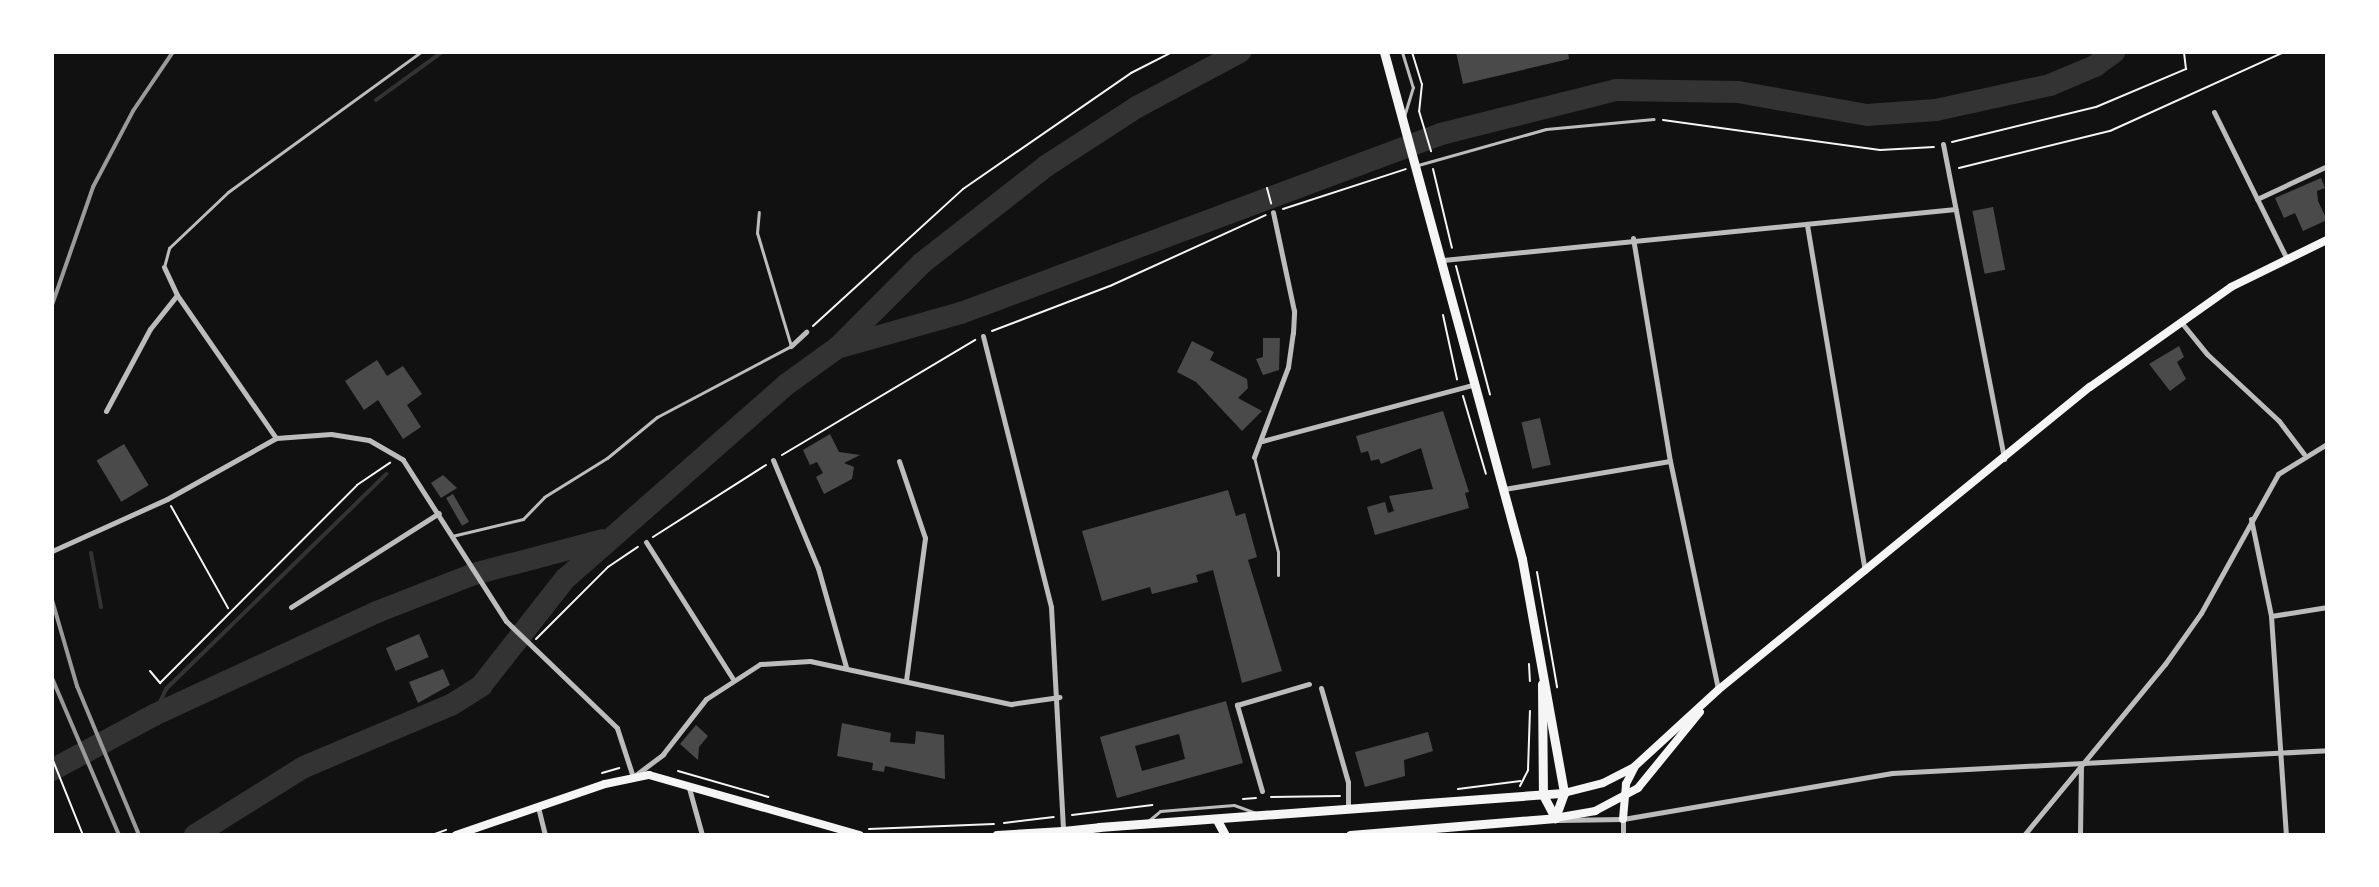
<!DOCTYPE html>
<style>
body{margin:0}
#map{position:relative;width:2379px;height:887px;overflow:hidden;background:#111;font-family:"PT Sans",sans-serif}
div>[style]{position:absolute}
[style*='--x']{left:calc(var(--x)*1px);top:calc(var(--y)*1px);width:calc(var(--w)*1px);rotate:calc(var(--a)*1deg)}
.stream>*{height:4px;margin:-2px;padding:0 2px;transform-origin:2px;border-radius:2px;background:#333}
.river>*{height:22px;margin:-11px;padding:0 11px;transform-origin:11px;border-radius:11px;background:#333}
.building>*{inset:0;background:#4a4a4a;transform-origin:0 0}
.path>*{height:2px;margin:-1px;padding:0 1px;transform-origin:1px;border-radius:1px;background:#f5f5f5}
.service>*{height:3px;margin:-1.5px;padding:0 1.5px;transform-origin:1.5px;border-radius:1.5px;background:#bcbcbc}
.minor>*{height:5px;margin:-2.5px;padding:0 2.5px;transform-origin:2.5px;border-radius:2.5px;background:#bcbcbc}
.secondary>*{height:8px;margin:-4px;padding:0 4px;transform-origin:4px;border-radius:4px;background:#f5f5f5}
.primary>*{height:9px;margin:-4.5px;padding:0 4.5px;transform-origin:4.5px;border-radius:4.5px;background:#f5f5f5}
.rail>*{height:4px;margin:-2px;padding:0 2px;transform-origin:2px;border-radius:2px;background:#9a9a9a}
span{translate:-50% -50%;white-space:nowrap;text-align:center;line-height:1.15;-webkit-text-stroke:7px #fff;paint-order:stroke}
.frame{position:absolute;inset:0;border:54px solid #fff;pointer-events:none}
</style>
<div id="map">
<div class="stream">
<div style="--x:376;--y:100;--w:82;--a:-36"></div>
<div style="--x:91;--y:553;--w:55;--a:79.5"></div>
<div style="--x:154;--y:715;--w:29;--a:-65"></div>
<div style="--x:166;--y:689;--w:308;--a:-44.3"></div>
</div>
<div class="river">
<div style="--x:837;--y:348;--w:129;--a:-15.8"></div>
<div style="--x:961;--y:313;--w:512;--a:-20.45"></div>
<div style="--x:1441;--y:134;--w:180;--a:-14.1"></div>
<div style="--x:1616;--y:90;--w:122;--a:0.9"></div>
<div style="--x:1738;--y:92;--w:131;--a:10.1"></div>
<div style="--x:1867;--y:115;--w:69;--a:-4.1"></div>
<div style="--x:1936;--y:110;--w:117;--a:-12.4"></div>
<div style="--x:2050;--y:85;--w:49;--a:-22.9"></div>
<div style="--x:2095;--y:66;--w:24;--a:-36"></div>
<div style="--x:52;--y:770;--w:116;--a:-28.3"></div>
<div style="--x:154;--y:715;--w:246;--a:-24.8"></div>
<div style="--x:377;--y:612;--w:104;--a:-21.4"></div>
<div style="--x:474;--y:574;--w:133;--a:-14.8"></div>
<div style="--x:195;--y:835;--w:128;--a:-32"></div>
<div style="--x:304;--y:767;--w:160;--a:-22.9"></div>
<div style="--x:451;--y:705;--w:36;--a:-32"></div>
<div style="--x:481;--y:686;--w:136;--a:-51.9"></div>
<div style="--x:565;--y:579;--w:295;--a:-41.3"></div>
<div style="--x:787;--y:384;--w:62;--a:-35.8"></div>
<div style="--x:837;--y:348;--w:120;--a:-45"></div>
<div style="--x:922;--y:263;--w:157;--a:-38"></div>
<div style="--x:1046;--y:166;--w:108;--a:-33"></div>
<div style="--x:1137;--y:107;--w:117;--a:-28.1"></div>
</div>
<div class="building">
<div style="clip-path:polygon(1456px 52px,1568px 52px,1569px 59px,1463px 84px)"></div>
<div style="clip-path:polygon(2321px 178px,2325px 188px,2317px 191px,2318px 201px,2327px 220px,2303px 231px,2295px 213px,2284px 218px,2275px 198px)"></div>
<div style="left:1993px;top:207px;width:64px;height:21px;rotate:79deg"></div>
<div style="clip-path:polygon(1263px 338px,1280px 338px,1279px 370px,1263px 375px,1256px 359px,1263px 357px)"></div>
<div style="clip-path:polygon(1192px 341px,1214px 352px,1210px 360px,1247px 379px,1248px 388px,1238px 398px,1262px 411px,1242px 431px,1196px 382px,1177px 372px)"></div>
<div style="clip-path:polygon(2179px 346px,2184px 357px,2177px 362px,2186px 379px,2170px 391px,2149px 364px)"></div>
<div style="clip-path:polygon(377px 360px,387px 376px,403px 366px,422px 394px,407px 405px,421px 427px,403px 439px,378px 400px,364px 410px,345px 381px)"></div>
<div style="clip-path:polygon(1443px 411px,1469px 492px,1465px 493px,1469px 508px,1375px 535px,1367px 507px,1385px 502px,1388px 513px,1394px 511px,1389px 496px,1433px 489px,1421px 448px,1381px 464px,1379px 459px,1371px 461px,1368px 451px,1361px 453px,1356px 436px)"></div>
<div style="left:1540px;top:418px;width:48px;height:19px;rotate:77deg"></div>
<div style="clip-path:polygon(830px 434px,839px 452px,860px 455px,844px 463px,854px 467px,852px 479px,824px 494px,816px 477px,823px 473px,817px 462px,810px 465px,803px 450px)"></div>
<div style="left:124px;top:444px;width:48px;height:32px;rotate:59deg"></div>
<div style="clip-path:polygon(443px 475px,457px 488px,441px 498px,431px 483px)"></div>
<div style="clip-path:polygon(1228px 490px,1236px 516px,1245px 513px,1257px 557px,1248px 560px,1282px 671px,1242px 683px,1213px 570px,1196px 575px,1198px 582px,1152px 594px,1150px 587px,1102px 601px,1082px 531px)"></div>
<div style="left:453px;top:494px;width:32px;height:8px;rotate:60deg"></div>
<div style="left:419px;top:634px;width:25px;height:36px;rotate:67deg"></div>
<div style="clip-path:polygon(443px 669px,450px 685px,418px 703px,409px 682px)"></div>
<div style="clip-path:polygon(evenodd,1226px 701px,1243px 763px,1117px 798px,1100px 737px,1226px 701px,1179px 734px,1185px 759px,1142px 771px,1135px 746px,1179px 734px)"></div>
<div style="clip-path:polygon(842px 723px,891px 733px,890px 742px,915px 744px,916px 731px,944px 735px,945px 779px,885px 766px,884px 772px,872px 770px,873px 763px,837px 756px)"></div>
<div style="clip-path:polygon(696px 725px,708px 736px,699px 747px,698px 760px,680px 744px)"></div>
<div style="clip-path:polygon(1428px 732px,1433px 751px,1404px 760px,1405px 776px,1365px 787px,1355px 752px)"></div>
</div>
<div class="path">
<div style="--x:1412;--y:52;--w:34;--a:73"></div>
<div style="--x:1422;--y:84;--w:27;--a:96"></div>
<div style="--x:1419;--y:111;--w:42;--a:73.3"></div>
<div style="--x:1663;--y:120;--w:219;--a:7.9"></div>
<div style="--x:1880;--y:150;--w:54;--a:-3.2"></div>
<div style="--x:1952;--y:142;--w:148;--a:-13.7"></div>
<div style="--x:2096;--y:107;--w:98;--a:-22.9"></div>
<div style="--x:2186;--y:69;--w:17;--a:-97"></div>
<div style="--x:1959;--y:168;--w:155;--a:-13.8"></div>
<div style="--x:2110;--y:131;--w:191;--a:-24.4"></div>
<div style="--x:1433;--y:169;--w:81;--a:76.5"></div>
<div style="--x:1267;--y:188;--w:16;--a:75"></div>
<div style="--x:1283;--y:209;--w:129;--a:-18"></div>
<div style="--x:1456;--y:266;--w:133;--a:75.2"></div>
<div style="--x:1443;--y:315;--w:66;--a:77.7"></div>
<div style="--x:813;--y:326;--w:203;--a:-42.4"></div>
<div style="--x:963;--y:189;--w:204;--a:-34.6"></div>
<div style="--x:1131;--y:73;--w:46;--a:-27.1"></div>
<div style="--x:992;--y:331;--w:126;--a:-20.9"></div>
<div style="--x:1110;--y:286;--w:171;--a:-24.5"></div>
<div style="--x:1463;--y:396;--w:81;--a:73.6"></div>
<div style="--x:782;--y:455;--w:225;--a:-30.8"></div>
<div style="--x:171;--y:506;--w:117;--a:60.8"></div>
<div style="--x:653;--y:537;--w:134;--a:-32.5"></div>
<div style="--x:1537;--y:572;--w:117;--a:80.1"></div>
<div style="--x:536;--y:639;--w:102;--a:-45"></div>
<div style="--x:608;--y:567;--w:36;--a:-34"></div>
<div style="--x:1529;--y:664;--w:17;--a:87"></div>
<div style="--x:150;--y:671;--w:16;--a:50"></div>
<div style="--x:160;--y:683;--w:279;--a:-45.1"></div>
<div style="--x:357;--y:485;--w:40;--a:-34"></div>
<div style="--x:52;--y:758;--w:83;--a:68.1"></div>
<div style="--x:678;--y:771;--w:94;--a:16.1"></div>
<div style="--x:602;--y:773;--w:18;--a:-16"></div>
<div style="--x:1520;--y:786;--w:18;--a:-63"></div>
<div style="--x:1528;--y:770;--w:59;--a:-88.1"></div>
<div style="--x:1458;--y:789;--w:63;--a:-7.4"></div>
<div style="--x:1271;--y:797;--w:69;--a:-0.8"></div>
<div style="--x:1243;--y:799;--w:13;--a:-4"></div>
<div style="--x:1072;--y:815;--w:81;--a:-7.1"></div>
<div style="--x:1004;--y:823;--w:50;--a:-6.8"></div>
<div style="--x:869;--y:829;--w:125;--a:-2.3"></div>
<div style="--x:432;--y:835;--w:15;--a:-20"></div>
</div>
<div class="service">
<div style="--x:1402;--y:52;--w:37;--a:73"></div>
<div style="--x:1413;--y:87;--w:30;--a:107"></div>
<div style="--x:1418;--y:165;--w:133;--a:-15.7"></div>
<div style="--x:1546;--y:129;--w:108;--a:-5.3"></div>
<div style="--x:164;--y:267;--w:20;--a:-75"></div>
<div style="--x:169;--y:248;--w:81;--a:-43.5"></div>
<div style="--x:228;--y:192;--w:238;--a:-36"></div>
<div style="--x:1254;--y:457;--w:98;--a:75.8"></div>
<div style="--x:1278;--y:552;--w:23;--a:90"></div>
<div style="--x:452;--y:536;--w:73;--a:-13.5"></div>
<div style="--x:523;--y:519;--w:30;--a:-46"></div>
<div style="--x:544;--y:497;--w:74;--a:-31.8"></div>
<div style="--x:607;--y:458;--w:65;--a:-39.4"></div>
<div style="--x:657;--y:417;--w:152;--a:-27.9"></div>
<div style="--x:791;--y:346;--w:118;--a:-106.7"></div>
<div style="--x:757;--y:233;--w:21;--a:-85"></div>
<div style="--x:1147;--y:822;--w:17;--a:-40"></div>
<div style="--x:1160;--y:811;--w:74;--a:-4.6"></div>
<div style="--x:1234;--y:805;--w:23;--a:20"></div>
</div>
<div class="minor">
<div style="--x:2214;--y:112;--w:164;--a:63.6"></div>
<div style="--x:1943;--y:144;--w:321;--a:79"></div>
<div style="--x:2257;--y:199;--w:77;--a:-25.2"></div>
<div style="--x:1807;--y:225;--w:351;--a:80.5"></div>
<div style="--x:1633;--y:238;--w:226;--a:80.6"></div>
<div style="--x:1670;--y:461;--w:233;--a:78.1"></div>
<div style="--x:1443;--y:260;--w:515;--a:-5.69"></div>
<div style="--x:164;--y:267;--w:31;--a:65"></div>
<div style="--x:177;--y:295;--w:174;--a:55.3"></div>
<div style="--x:2181;--y:322;--w:41;--a:50.9"></div>
<div style="--x:2207;--y:354;--w:98;--a:42.9"></div>
<div style="--x:2279;--y:421;--w:41;--a:52.9"></div>
<div style="--x:983;--y:336;--w:279;--a:75.9"></div>
<div style="--x:1051;--y:607;--w:223;--a:86.9"></div>
<div style="--x:791;--y:346;--w:21;--a:-43"></div>
<div style="--x:106;--y:411;--w:93;--a:-61.8"></div>
<div style="--x:150;--y:329;--w:43;--a:-51.5"></div>
<div style="--x:1262;--y:441;--w:218;--a:-14.9"></div>
<div style="--x:1254;--y:457;--w:96;--a:-69.3"></div>
<div style="--x:1288;--y:367;--w:34;--a:-82"></div>
<div style="--x:1293;--y:333;--w:22;--a:-87"></div>
<div style="--x:1294;--y:311;--w:101;--a:-102"></div>
<div style="--x:773;--y:460;--w:117;--a:67.4"></div>
<div style="--x:818;--y:568;--w:103;--a:74.2"></div>
<div style="--x:899;--y:461;--w:81;--a:71.3"></div>
<div style="--x:925;--y:538;--w:143;--a:97.6"></div>
<div style="--x:1504;--y:489;--w:168;--a:-9.6"></div>
<div style="--x:2251;--y:519;--w:99;--a:78.3"></div>
<div style="--x:2271;--y:616;--w:220;--a:86.1"></div>
<div style="--x:646;--y:542;--w:162;--a:57.6"></div>
<div style="--x:52;--y:551;--w:126;--a:-24.3"></div>
<div style="--x:167;--y:499;--w:125;--a:-29.2"></div>
<div style="--x:276;--y:438;--w:55;--a:-4.2"></div>
<div style="--x:331;--y:434;--w:38;--a:9"></div>
<div style="--x:369;--y:440;--w:39;--a:30"></div>
<div style="--x:403;--y:460;--w:191;--a:57.4"></div>
<div style="--x:506;--y:621;--w:154;--a:43.9"></div>
<div style="--x:617;--y:728;--w:52;--a:71.9"></div>
<div style="--x:633;--y:777;--w:38;--a:-37"></div>
<div style="--x:663;--y:754;--w:70;--a:-52"></div>
<div style="--x:706;--y:699;--w:64;--a:-32.9"></div>
<div style="--x:760;--y:664;--w:50;--a:-3.4"></div>
<div style="--x:810;--y:661;--w:206;--a:12.1"></div>
<div style="--x:1011;--y:704;--w:49;--a:-8.3"></div>
<div style="--x:291;--y:607;--w:175;--a:-32.4"></div>
<div style="--x:2271;--y:616;--w:57;--a:-9.1"></div>
<div style="--x:1321;--y:688;--w:98;--a:74"></div>
<div style="--x:1348;--y:782;--w:25;--a:90"></div>
<div style="--x:689;--y:788;--w:49;--a:74.5"></div>
<div style="--x:1262;--y:791;--w:90;--a:-106.2"></div>
<div style="--x:1237;--y:705;--w:75;--a:-16.3"></div>
<div style="--x:538;--y:807;--w:29;--a:76"></div>
<div style="--x:1558;--y:820;--w:65;--a:-0.9"></div>
<div style="--x:1623;--y:819;--w:273;--a:-9.7"></div>
<div style="--x:1892;--y:773;--w:436;--a:-3"></div>
<div style="--x:1623;--y:835;--w:16;--a:-90"></div>
<div style="--x:2024;--y:835;--w:222;--a:-50.5"></div>
<div style="--x:2165;--y:664;--w:62;--a:-54.8"></div>
<div style="--x:2201;--y:613;--w:159;--a:-61"></div>
<div style="--x:2278;--y:474;--w:57;--a:-31.5"></div>
<div style="--x:2080;--y:835;--w:71;--a:-89.2"></div>
</div>
<div class="secondary">
<div style="--x:1564;--y:793;--w:40;--a:-14.4"></div>
<div style="--x:1603;--y:783;--w:35;--a:-27"></div>
<div style="--x:1634;--y:767;--w:114;--a:-42.5"></div>
<div style="--x:1718;--y:690;--w:480;--a:-39.2"></div>
<div style="--x:2090;--y:387;--w:173;--a:-35.3"></div>
<div style="--x:2231;--y:287;--w:107;--a:-26.1"></div>
<div style="--x:1555;--y:818;--w:41;--a:-9.9"></div>
<div style="--x:1595;--y:811;--w:49;--a:-28.1"></div>
<div style="--x:1638;--y:788;--w:98;--a:-50.8"></div>
<div style="--x:1623;--y:819;--w:35;--a:-85"></div>
<div style="--x:1626;--y:784;--w:18;--a:-63"></div>
<div style="--x:456;--y:835;--w:157;--a:-18.9"></div>
<div style="--x:605;--y:784;--w:45;--a:-11.6"></div>
<div style="--x:649;--y:775;--w:219;--a:15.9"></div>
<div style="--x:997;--y:835;--w:66;--a:-3.5"></div>
</div>
<div class="primary">
<div style="--x:1384;--y:52;--w:525;--a:74.77"></div>
<div style="--x:1522;--y:559;--w:238;--a:79.8"></div>
<div style="--x:1564;--y:793;--w:27;--a:110"></div>
<div style="--x:1542;--y:684;--w:111;--a:89.5"></div>
<div style="--x:1543;--y:795;--w:26;--a:62"></div>
<div style="--x:1217;--y:820;--w:17;--a:62"></div>
<div style="--x:1063;--y:835;--w:4;--a:-90"></div>
<div style="--x:1063;--y:831;--w:36;--a:-6"></div>
<div style="--x:1099;--y:827;--w:466;--a:-4.2"></div>
<div style="--x:1350;--y:835;--w:206;--a:-4.7"></div>
</div>
<div class="rail">
<div style="--x:52;--y:305;--w:125;--a:-70.8"></div>
<div style="--x:93;--y:187;--w:86;--a:-62.2"></div>
<div style="--x:133;--y:111;--w:71;--a:-55.9"></div>
<div style="--x:52;--y:600;--w:90;--a:73.8"></div>
<div style="--x:77;--y:686;--w:161;--a:67.4"></div>
<div style="--x:52;--y:678;--w:171;--a:66.9"></div>
</div>
<div class="frame"></div>
</div>
